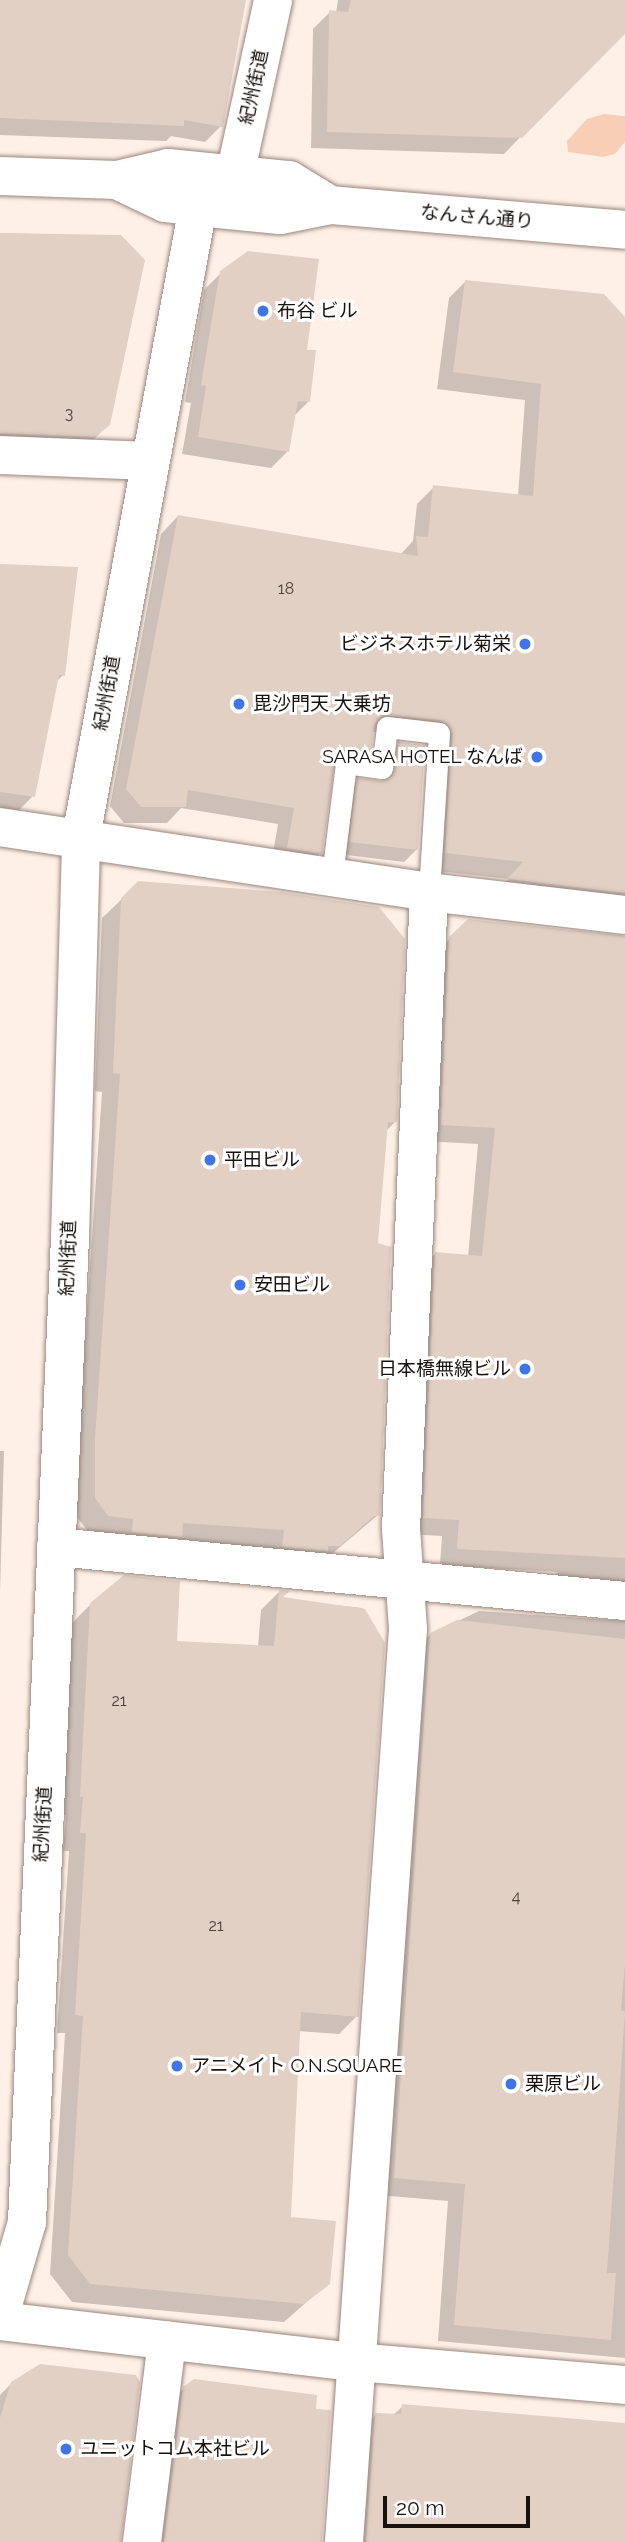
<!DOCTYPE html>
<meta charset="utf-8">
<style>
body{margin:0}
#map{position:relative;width:625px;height:2542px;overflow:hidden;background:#fff0e7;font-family:Raleway,"Noto Sans JP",sans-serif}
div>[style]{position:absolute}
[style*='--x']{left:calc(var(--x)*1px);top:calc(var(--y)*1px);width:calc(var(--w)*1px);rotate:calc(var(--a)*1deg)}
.green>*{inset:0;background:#f8cfb6}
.shadow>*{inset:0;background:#0003}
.building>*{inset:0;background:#e2d0c5}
.roads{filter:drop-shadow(0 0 2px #98877d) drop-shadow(0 0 2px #98877d)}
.service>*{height:21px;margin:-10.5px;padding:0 10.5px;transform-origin:10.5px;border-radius:10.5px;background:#fff}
.minor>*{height:38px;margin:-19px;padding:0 19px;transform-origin:19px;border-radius:19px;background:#fff}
.tertiary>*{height:38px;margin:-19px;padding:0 19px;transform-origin:19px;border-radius:19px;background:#fff}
.dots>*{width:19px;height:19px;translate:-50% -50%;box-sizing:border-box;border:4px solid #fff;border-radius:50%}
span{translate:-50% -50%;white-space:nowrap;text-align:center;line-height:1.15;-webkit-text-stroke:6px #fff;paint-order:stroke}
.number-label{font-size:16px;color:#4a423c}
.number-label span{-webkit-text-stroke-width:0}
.street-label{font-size:19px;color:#18120e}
.poi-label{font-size:19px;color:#18120e}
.left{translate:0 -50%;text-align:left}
.right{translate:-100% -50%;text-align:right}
.scale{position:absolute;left:383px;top:2496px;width:147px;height:32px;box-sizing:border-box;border:4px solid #18120e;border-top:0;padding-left:9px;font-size:21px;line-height:24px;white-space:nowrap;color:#18120e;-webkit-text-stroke:5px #fff;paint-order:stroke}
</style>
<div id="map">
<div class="green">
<div style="clip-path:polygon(604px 114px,625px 116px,625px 142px,615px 154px,603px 157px,568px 152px,567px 141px,587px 119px)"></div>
</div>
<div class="shadow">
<div style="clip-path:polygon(0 0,243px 0,221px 126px,205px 142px,171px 136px,166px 141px,0 135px)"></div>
<div style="clip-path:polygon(338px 0,625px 0,625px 29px,504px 154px,311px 148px,313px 29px,330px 12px,336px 13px)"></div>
<div style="clip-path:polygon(0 233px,120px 237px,109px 424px,90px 443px,0 453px)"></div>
<div style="clip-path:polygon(221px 273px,305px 351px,308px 402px,294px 416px,288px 451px,271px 468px,182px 454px,191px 403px,185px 402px,204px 290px)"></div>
<div style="clip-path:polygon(466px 281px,625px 319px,625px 920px,492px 896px,509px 879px,428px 870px,436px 751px,423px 736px,372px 732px,369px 752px,352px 769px,332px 767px,320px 853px,303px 870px,271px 865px,278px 824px,181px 808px,167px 823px,124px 823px,110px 806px,161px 534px,178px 516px,400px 555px,413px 541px,417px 504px,434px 487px,518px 496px,525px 400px,437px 389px,449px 298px)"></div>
<div style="clip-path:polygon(0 566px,63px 675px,56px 682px,33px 796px,15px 814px,0 812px)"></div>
<div style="clip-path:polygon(399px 743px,417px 849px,404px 862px,338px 854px,346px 792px,358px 780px,382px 783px,387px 756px)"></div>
<div style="clip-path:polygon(122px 899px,395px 1122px,386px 1131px,376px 1244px,378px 1515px,314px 1569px,90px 1534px,77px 1517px,77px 1458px,102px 1092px,95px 1091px,102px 918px)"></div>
<div style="clip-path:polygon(468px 920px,625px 936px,625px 1608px,541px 1589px,558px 1572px,440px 1565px,442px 1536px,407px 1534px,419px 1270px,436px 1253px,468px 1257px,478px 1144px,424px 1141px,433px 956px)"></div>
<div style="clip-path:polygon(0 1451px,4px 1451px,0 1593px)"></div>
<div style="clip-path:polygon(279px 1592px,279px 1599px,362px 1608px,383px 1643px,357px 2016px,339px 2034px,298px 2031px,289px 2219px,328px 2283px,284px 2322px,72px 2302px,50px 2274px,65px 2033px,57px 2033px,69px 1851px,63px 1851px,66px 1815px,62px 1815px,72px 1623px,91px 1604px,176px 1642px,258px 1647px,261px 1610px)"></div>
<div style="clip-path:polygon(479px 1611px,625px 1621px,625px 2358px,438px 2341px,448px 2201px,378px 2195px,413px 1652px,431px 1634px)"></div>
<div style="clip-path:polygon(12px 2383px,119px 2542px,0 2542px,0 2395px)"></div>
<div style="clip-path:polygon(184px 2388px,321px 2542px,150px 2542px,167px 2405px)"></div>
<div style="clip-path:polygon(403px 2406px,625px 2429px,625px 2542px,351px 2542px,359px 2431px,376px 2414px,393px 2415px)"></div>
</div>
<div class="building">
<div style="clip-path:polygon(0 0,246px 0,223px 127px,184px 120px,184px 126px,0 118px)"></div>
<div style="clip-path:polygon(351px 0,625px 0,625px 34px,522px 138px,327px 132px,329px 10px,348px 12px)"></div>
<div style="clip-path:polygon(0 233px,121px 235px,145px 260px,110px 425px,95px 437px,0 433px)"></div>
<div style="clip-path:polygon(248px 251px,319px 259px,307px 350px,316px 350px,310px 402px,298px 401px,289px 452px,198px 437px,206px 386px,201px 385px,220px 271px)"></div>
<div style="clip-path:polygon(465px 280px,604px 294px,625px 317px,625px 893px,507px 879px,523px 862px,445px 853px,452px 734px,441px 720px,382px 715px,374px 725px,371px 753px,347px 750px,336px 755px,322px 854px,287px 848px,294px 808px,188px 790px,186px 807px,141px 807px,126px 789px,178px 515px,418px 556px,416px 536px,428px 537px,433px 485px,533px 496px,541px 384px,453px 372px)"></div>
<div style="clip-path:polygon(0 564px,78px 567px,65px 676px,59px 675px,35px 797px,0 792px)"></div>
<div style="clip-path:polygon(398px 742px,425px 745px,418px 850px,349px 842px,357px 778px,381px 781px,392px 776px)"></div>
<div style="clip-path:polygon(138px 881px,281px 892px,379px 907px,405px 939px,397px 1122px,388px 1122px,378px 1243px,391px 1247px,380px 1516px,374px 1516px,340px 1546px,328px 1546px,328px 1551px,282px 1547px,284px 1530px,183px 1523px,182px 1537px,132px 1532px,133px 1519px,108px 1516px,95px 1498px,95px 1438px,120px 1074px,113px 1073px,121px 898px)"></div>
<div style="clip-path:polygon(468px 919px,625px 936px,625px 1558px,457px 1549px,459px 1520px,423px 1518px,435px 1252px,482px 1256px,495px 1128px,441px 1125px,449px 937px)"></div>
<div style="clip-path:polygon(124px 1575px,180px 1581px,177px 1641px,274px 1646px,279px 1590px,290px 1591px,283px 1597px,365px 1609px,385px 1643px,359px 2017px,301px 2012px,291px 2217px,336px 2221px,330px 2284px,304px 2304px,90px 2284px,68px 2255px,83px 2016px,75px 2015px,86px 1833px,80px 1833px,83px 1797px,80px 1797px,90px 1603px)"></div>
<div style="clip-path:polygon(457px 1620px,625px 1639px,625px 1963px,621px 2010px,625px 2012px,607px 2273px,616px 2273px,611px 2340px,454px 2325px,465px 2184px,394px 2178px,430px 1633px)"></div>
<div style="clip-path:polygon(40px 2364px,136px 2375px,140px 2382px,121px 2542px,0 2542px,0 2418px,11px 2382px)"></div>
<div style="clip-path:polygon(194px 2379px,317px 2395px,316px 2409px,331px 2410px,322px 2542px,164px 2542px,183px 2387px)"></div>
<div style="clip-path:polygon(402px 2404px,625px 2423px,625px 2542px,366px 2542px,375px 2413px,401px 2414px)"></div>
</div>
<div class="roads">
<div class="service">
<div style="--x:332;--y:876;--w:114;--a:-82.9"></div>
<div style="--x:346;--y:763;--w:36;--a:8"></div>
<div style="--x:382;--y:768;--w:41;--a:-83"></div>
<div style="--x:387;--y:727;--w:52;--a:6.6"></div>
<div style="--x:439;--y:733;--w:159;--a:93.6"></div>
</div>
<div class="minor">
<div style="--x:235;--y:175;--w:179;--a:-77.7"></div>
<div style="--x:117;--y:180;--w:52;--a:-13.2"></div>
<div style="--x:168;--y:168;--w:122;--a:5.7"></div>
<div style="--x:289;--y:180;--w:48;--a:31.4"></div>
<div style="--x:117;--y:180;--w:53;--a:25.6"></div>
<div style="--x:165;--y:203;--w:33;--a:7"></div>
<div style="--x:198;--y:207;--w:82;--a:5.6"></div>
<div style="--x:280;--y:215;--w:51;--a:-11.3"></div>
<div style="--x:0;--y:455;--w:149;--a:2.3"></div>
<div style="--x:0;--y:827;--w:434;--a:8.6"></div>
<div style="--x:429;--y:892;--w:197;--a:6.7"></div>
<div style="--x:56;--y:1547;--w:572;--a:5.42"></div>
<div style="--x:0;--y:2321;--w:358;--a:6.6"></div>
<div style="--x:356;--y:2362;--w:270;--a:4.9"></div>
<div style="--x:142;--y:2542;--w:203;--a:-82.9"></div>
<div style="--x:344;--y:2542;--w:915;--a:-85.99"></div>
<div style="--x:408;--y:1629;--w:100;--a:-94"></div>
<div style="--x:401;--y:1529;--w:638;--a:-87.48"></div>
</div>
<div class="tertiary">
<div style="--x:0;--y:176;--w:117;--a:2"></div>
<div style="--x:330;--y:205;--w:296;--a:4.8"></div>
<div style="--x:0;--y:2315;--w:97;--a:-73.8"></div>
<div style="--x:27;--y:2222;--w:985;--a:-87.5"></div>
<div style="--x:70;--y:1238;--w:401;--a:-88.4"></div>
<div style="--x:81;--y:837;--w:641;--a:-79.48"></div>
</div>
</div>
<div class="dots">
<div style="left:263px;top:311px;background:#4175e5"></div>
<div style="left:525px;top:644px;background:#4175e5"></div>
<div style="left:239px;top:704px;background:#4175e5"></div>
<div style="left:537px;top:757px;background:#4175e5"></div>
<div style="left:210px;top:1160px;background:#4175e5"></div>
<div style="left:240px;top:1285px;background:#4175e5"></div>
<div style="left:525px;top:1369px;background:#4175e5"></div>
<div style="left:177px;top:2066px;background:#4175e5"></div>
<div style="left:511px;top:2084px;background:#4175e5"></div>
<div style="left:66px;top:2449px;background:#4175e5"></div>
</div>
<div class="number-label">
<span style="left:69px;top:414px">3</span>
<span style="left:286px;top:589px">18</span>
<span style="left:119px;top:1701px">21</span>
<span style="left:516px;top:1897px">4</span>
<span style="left:216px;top:1926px">21</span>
</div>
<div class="street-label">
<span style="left:254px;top:87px;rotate:-78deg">紀州街道</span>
<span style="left:477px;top:217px;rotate:5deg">なんさん通り</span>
<span style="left:107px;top:693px;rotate:-80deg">紀州街道</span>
<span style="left:68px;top:1258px;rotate:-88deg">紀州街道</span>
<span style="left:43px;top:1824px;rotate:-87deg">紀州街道</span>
</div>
<div class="poi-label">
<span class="left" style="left:277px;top:311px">布谷 ビル</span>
<span class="right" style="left:511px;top:644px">ビジネスホテル菊栄</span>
<span class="left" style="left:253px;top:704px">毘沙門天 大乗坊</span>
<span class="right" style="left:523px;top:757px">SARASA HOTEL なんば</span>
<span class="left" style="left:224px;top:1160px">平田ビル</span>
<span class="left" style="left:254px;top:1285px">安田ビル</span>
<span class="right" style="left:511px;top:1369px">日本橋無線ビル</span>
<span class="left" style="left:191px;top:2066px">アニメイト O.N.SQUARE</span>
<span class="left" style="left:525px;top:2084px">栗原ビル</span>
<span class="left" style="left:80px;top:2449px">ユニットコム本社ビル</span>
</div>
<div class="scale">20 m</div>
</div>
